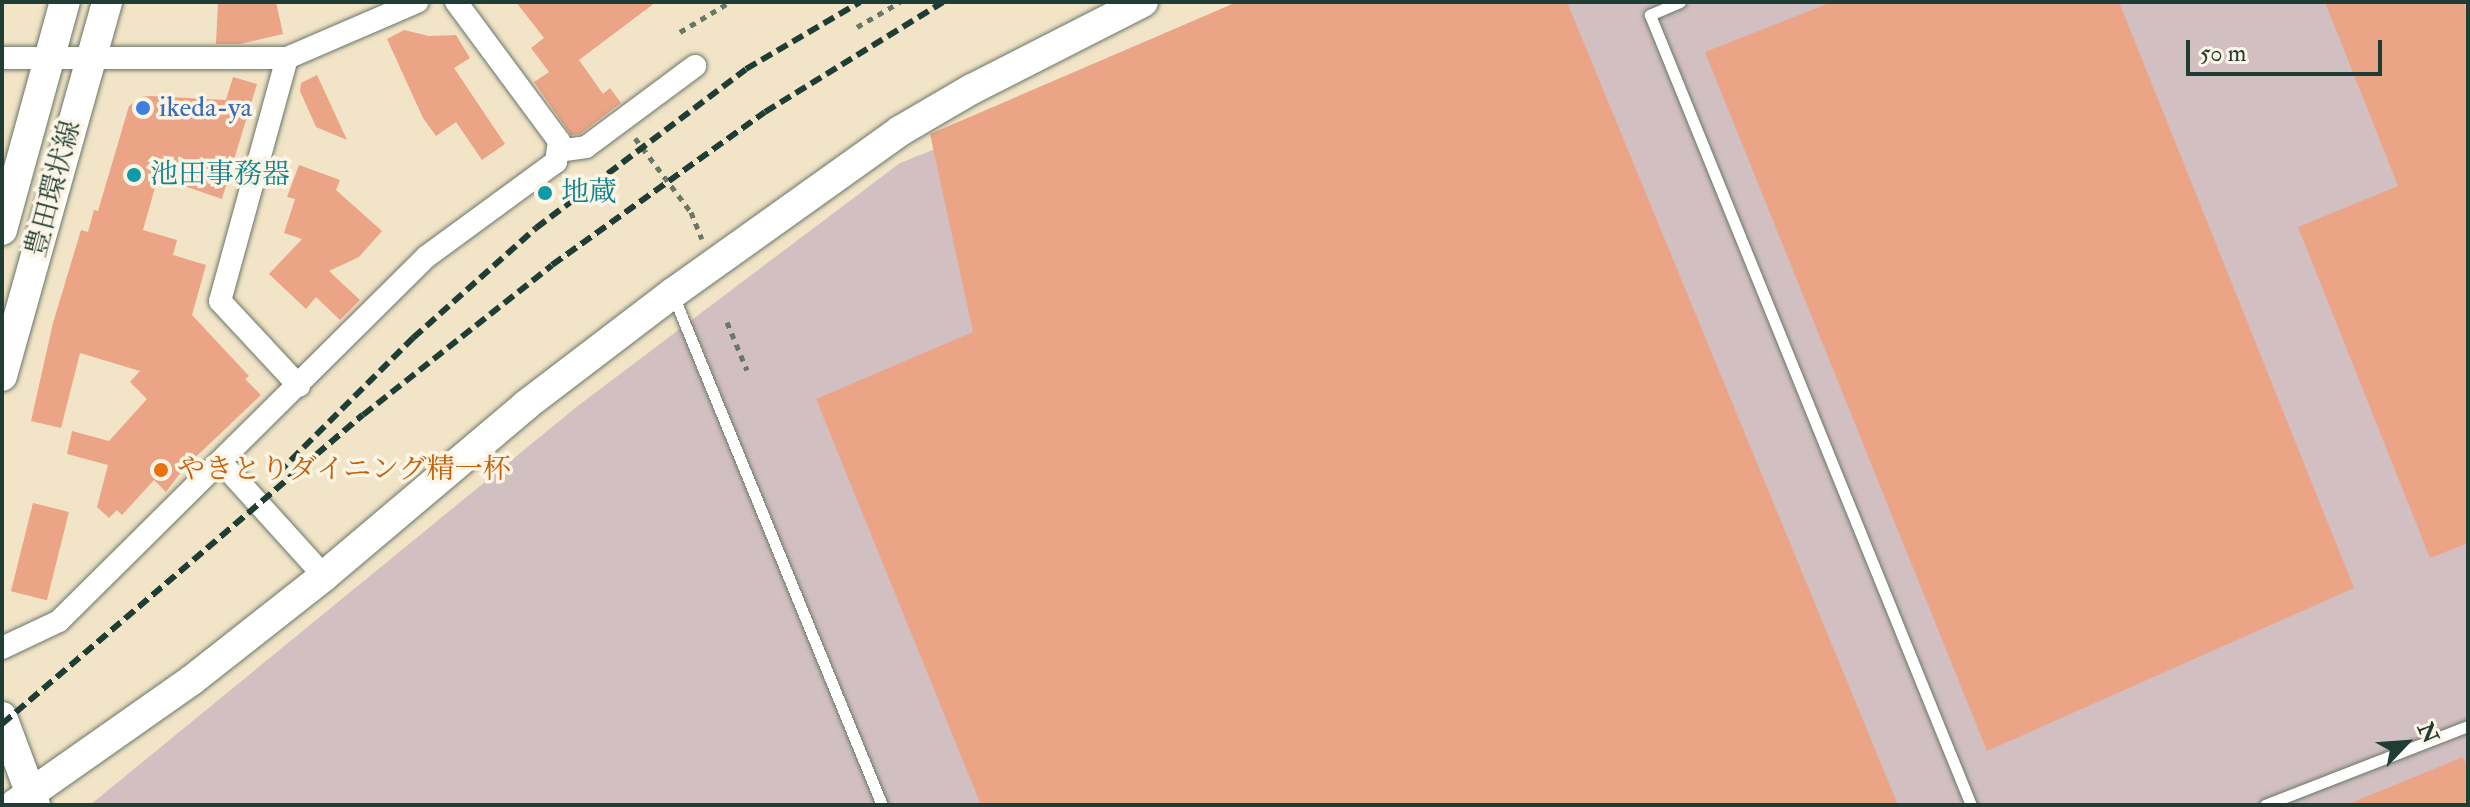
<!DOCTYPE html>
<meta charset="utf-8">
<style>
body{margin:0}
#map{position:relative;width:2470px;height:807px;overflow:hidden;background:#f2e4c7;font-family:"IM FELL Double Pica","Noto Serif JP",serif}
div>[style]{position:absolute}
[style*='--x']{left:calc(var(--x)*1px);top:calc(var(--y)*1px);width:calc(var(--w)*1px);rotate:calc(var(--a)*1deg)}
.industrial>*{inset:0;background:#d2bfc1}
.building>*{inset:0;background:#eca487;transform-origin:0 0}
.path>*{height:5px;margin-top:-2.5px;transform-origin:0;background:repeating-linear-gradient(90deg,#697767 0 6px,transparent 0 12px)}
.roads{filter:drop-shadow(0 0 2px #697767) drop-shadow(0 0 2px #697767)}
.lane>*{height:11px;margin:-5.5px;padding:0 5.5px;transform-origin:5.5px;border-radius:5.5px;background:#fff}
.street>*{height:22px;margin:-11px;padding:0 11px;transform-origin:11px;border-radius:11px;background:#fff}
.secondary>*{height:30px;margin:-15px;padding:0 15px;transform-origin:15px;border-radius:15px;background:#fff}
.rail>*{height:6px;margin-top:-3px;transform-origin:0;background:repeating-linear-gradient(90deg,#1f3d34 0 12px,transparent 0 18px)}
.dots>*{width:22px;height:22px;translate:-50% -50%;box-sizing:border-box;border:4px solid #fcf5e5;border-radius:50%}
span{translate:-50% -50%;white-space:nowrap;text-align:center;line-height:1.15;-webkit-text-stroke:7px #fcf5e5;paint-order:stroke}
.shop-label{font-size:28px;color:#366cbe}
.left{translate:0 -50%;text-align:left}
.culture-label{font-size:28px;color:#0d838f}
.street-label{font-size:28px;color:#1f3d34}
.food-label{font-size:28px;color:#c56008}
.frame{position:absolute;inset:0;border:4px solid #1f3d34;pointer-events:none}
.north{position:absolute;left:2366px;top:703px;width:80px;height:80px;-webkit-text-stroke:6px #fcf5e5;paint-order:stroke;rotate:65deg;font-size:22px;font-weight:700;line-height:32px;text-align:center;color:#1f3d34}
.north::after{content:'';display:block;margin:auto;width:28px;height:36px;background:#1f3d34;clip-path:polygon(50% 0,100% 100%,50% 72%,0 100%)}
.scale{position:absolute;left:2186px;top:40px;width:196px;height:36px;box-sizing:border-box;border:4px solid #1f3d34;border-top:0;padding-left:10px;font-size:24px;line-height:28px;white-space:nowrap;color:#1f3d34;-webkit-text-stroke:6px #fcf5e5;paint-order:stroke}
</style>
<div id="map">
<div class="industrial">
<div style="clip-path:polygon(1307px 2px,2468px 2px,2468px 805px,90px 805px,579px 405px,900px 163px)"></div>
</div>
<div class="building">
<div style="clip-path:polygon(218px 2px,276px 2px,283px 34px,240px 44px,216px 44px)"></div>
<div style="clip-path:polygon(516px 2px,656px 2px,579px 60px,603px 94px,610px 88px,621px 103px,580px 134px,571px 135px,534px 82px,549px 72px,531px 48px,544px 38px)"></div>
<div style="clip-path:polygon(1237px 2px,1567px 2px,1898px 805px,981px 805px,816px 399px,973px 332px,930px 134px)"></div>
<div style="clip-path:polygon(1832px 2px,2119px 2px,2354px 588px,1987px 751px,1705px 52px)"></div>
<div style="clip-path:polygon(2325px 2px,2463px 2px,2468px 14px,2468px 543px,2430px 558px,2298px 227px,2398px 186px)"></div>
<div style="clip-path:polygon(404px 30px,429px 36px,456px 35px,470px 58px,454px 68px,505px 144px,482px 160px,456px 122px,436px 136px,423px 118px,387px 39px)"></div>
<div style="clip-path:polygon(317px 75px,347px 140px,316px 127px,300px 91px,301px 83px)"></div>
<div style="clip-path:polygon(233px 77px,257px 84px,222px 199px,158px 177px,143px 230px,177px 240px,173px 255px,206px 265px,192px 315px,249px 376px,245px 379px,261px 395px,184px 468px,166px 492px,154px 480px,122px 515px,117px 510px,109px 518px,97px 507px,108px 465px,67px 454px,72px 431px,109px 441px,147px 399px,130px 382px,140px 371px,80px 353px,61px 428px,31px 421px,53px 323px,81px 230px,88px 232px,94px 210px,98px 211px,129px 106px,141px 97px,150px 96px,226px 100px)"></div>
<div style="clip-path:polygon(299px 165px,340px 180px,336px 190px,382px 231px,359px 257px,329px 271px,360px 300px,340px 320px,316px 297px,306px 309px,269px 274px,302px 239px,284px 233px,295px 199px,287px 197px)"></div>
<div style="left:33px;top:503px;width:37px;height:91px;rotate:14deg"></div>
<div style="clip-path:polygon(2463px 757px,2468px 770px,2468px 805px,2346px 805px)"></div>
</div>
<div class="path">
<div style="--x:857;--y:27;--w:50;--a:-30.2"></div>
<div style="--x:680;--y:32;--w:58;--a:-31"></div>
<div style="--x:635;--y:138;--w:93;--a:52.9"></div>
<div style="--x:691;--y:212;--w:29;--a:68"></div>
<div style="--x:727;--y:322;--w:52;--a:67.4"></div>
</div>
<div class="roads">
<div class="lane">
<div style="--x:1680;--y:2;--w:33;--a:157"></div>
<div style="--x:1650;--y:15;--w:853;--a:67.89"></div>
<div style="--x:673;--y:295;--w:551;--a:67.72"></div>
<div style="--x:2265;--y:805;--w:218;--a:-21.3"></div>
</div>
<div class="street">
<div style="--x:2;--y:58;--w:285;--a:0"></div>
<div style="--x:287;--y:58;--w:142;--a:-23.3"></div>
<div style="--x:287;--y:58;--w:252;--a:105.4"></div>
<div style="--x:220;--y:301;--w:116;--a:47.1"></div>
<div style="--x:558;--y:151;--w:28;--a:-8"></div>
<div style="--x:586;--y:147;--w:136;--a:-36.6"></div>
<div style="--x:221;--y:462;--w:154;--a:47.9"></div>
<div style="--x:2;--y:648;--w:63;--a:-25.3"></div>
<div style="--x:59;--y:621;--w:517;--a:-44.76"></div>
<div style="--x:426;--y:257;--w:161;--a:-36.2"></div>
<div style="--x:556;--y:162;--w:21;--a:-82"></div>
<div style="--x:559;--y:141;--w:173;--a:-126.5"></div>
</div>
<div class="secondary">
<div style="--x:2;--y:230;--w:237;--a:-74.6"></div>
<div style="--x:2;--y:376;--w:388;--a:-74.3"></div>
<div style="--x:2;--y:717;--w:94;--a:69.4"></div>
<div style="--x:14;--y:805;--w:218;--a:-35.1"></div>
<div style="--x:192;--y:680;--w:168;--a:-38.2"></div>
<div style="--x:324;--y:576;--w:265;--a:-40.2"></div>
<div style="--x:526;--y:405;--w:185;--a:-37.3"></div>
<div style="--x:673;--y:293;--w:279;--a:-35.5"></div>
<div style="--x:900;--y:131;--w:83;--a:-30.3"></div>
<div style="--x:972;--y:89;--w:192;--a:-27"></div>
</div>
</div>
<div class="rail">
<div style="--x:278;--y:473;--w:191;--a:-45"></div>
<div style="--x:413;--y:338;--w:165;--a:-41.8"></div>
<div style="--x:536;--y:228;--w:263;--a:-37.1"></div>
<div style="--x:746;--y:69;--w:132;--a:-30.4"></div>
<div style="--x:2;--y:724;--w:475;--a:-40.6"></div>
<div style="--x:363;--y:415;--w:241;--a:-38.4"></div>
<div style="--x:552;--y:265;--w:262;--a:-35.7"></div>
<div style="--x:765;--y:112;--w:209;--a:-31.7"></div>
</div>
<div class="dots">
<div style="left:143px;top:108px;background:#3f7fe0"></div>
<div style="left:134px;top:175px;background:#0f9aa8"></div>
<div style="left:545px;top:193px;background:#0f9aa8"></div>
<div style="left:161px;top:470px;background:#e8710a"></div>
</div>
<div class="shop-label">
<span class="left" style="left:159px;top:108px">ikeda-ya</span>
</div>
<div class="culture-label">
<span class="left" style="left:150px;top:175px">池田事務器</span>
<span class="left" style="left:561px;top:193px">地蔵</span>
</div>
<div class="street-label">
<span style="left:54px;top:189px;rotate:-75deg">豊田環状線</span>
</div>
<div class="food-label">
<span class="left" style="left:177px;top:470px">やきとりダイニング精一杯</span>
</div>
<div class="frame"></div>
<div class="north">N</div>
<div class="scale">50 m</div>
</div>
